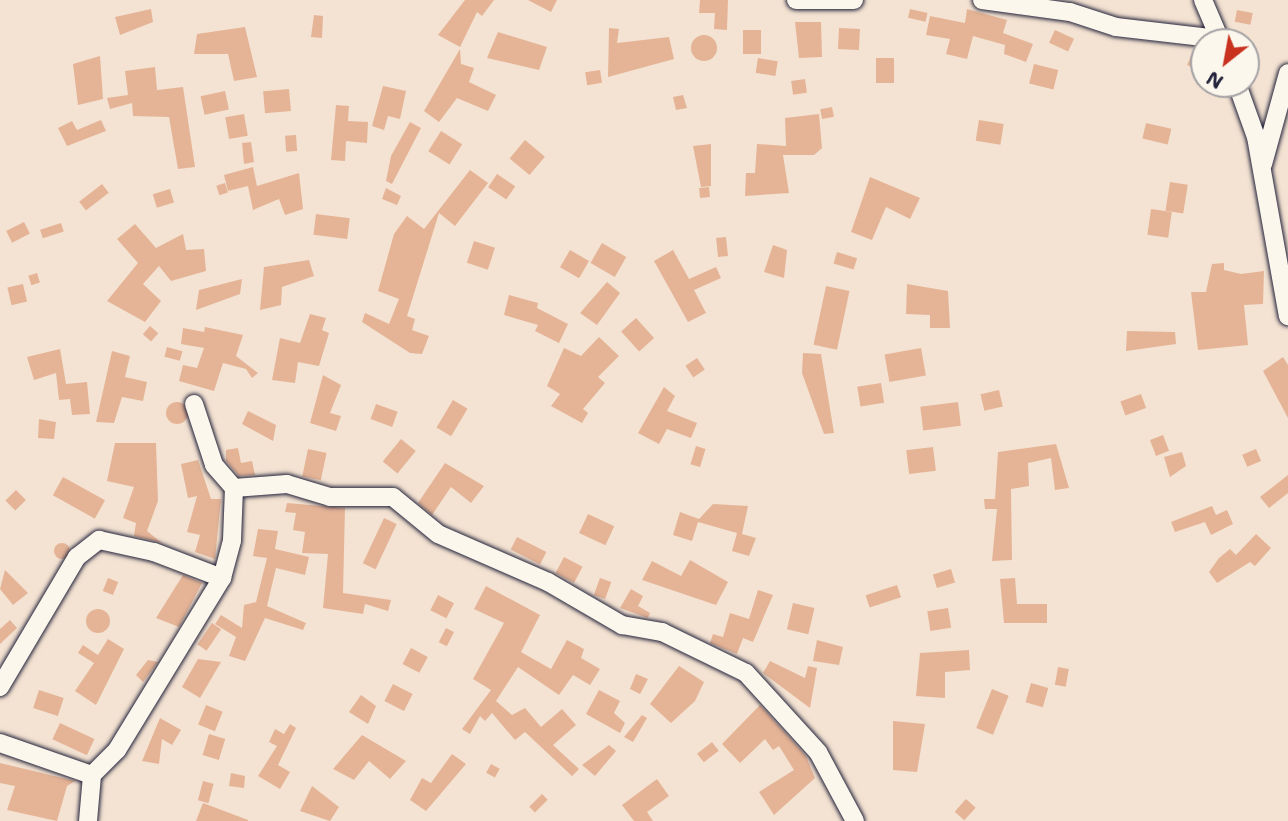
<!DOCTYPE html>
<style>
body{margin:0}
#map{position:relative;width:1288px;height:821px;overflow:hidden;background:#f4e3d2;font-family:"Shantell Sans",sans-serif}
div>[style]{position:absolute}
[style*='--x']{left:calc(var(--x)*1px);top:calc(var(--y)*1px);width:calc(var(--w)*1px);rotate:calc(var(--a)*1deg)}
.building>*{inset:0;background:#e5b497;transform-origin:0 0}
.round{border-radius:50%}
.roads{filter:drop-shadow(0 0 2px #22223b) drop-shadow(0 0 2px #22223b)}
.minor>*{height:18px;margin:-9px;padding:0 9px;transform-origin:9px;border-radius:9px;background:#fbf7ec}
span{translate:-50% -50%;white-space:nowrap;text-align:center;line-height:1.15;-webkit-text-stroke:6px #fbf7ec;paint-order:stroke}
.north{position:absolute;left:1190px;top:28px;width:70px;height:70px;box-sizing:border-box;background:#fbf7ec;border:2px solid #a4a2a5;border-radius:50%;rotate:211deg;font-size:19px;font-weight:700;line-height:28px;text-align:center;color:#22223b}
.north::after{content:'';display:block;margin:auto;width:24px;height:32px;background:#c8321e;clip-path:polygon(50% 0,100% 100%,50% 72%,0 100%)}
</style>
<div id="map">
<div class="building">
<div style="clip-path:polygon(465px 0,494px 0,482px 16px,477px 12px,460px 47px,438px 35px)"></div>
<div style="clip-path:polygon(528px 0,557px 0,551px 12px)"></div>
<div style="clip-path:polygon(700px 0,728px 0,727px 30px,714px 29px,715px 13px,699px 13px)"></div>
<div style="clip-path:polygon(151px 9px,153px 22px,120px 35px,115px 17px)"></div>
<div style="left:910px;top:9px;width:18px;height:9px;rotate:13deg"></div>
<div style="clip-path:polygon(967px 9px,1007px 20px,1003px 33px,1033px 44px,1026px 62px,1004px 54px,1005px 45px,973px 36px,967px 59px,946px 54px,950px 39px,926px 35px,930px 16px,965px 23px)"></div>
<div style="left:1237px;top:10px;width:16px;height:12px;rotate:11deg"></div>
<div style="clip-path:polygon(314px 15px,323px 16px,322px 38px,311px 37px)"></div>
<div style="clip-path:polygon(795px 22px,821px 22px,822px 57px,799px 58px)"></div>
<div style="clip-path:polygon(245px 27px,257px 77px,234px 81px,228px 54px,194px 54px,197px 34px)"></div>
<div style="clip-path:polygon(609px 28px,619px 29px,617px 43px,669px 37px,674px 59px,608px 77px)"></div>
<div style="left:839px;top:28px;width:21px;height:21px;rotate:3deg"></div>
<div style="left:743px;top:30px;width:18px;height:24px"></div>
<div style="left:1055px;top:30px;width:21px;height:14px;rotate:25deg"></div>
<div style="clip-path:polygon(498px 32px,547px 47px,539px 70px,487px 58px)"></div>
<div class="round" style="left:691px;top:35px;width:26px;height:26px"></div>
<div style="clip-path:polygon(460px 49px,461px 64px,474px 68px,469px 82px,496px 95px,488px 111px,457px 98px,439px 122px,424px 111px)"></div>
<div style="clip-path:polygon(1193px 52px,1204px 57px,1204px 73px,1187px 65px)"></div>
<div style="clip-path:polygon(100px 56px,103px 99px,78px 105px,73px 64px)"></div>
<div style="left:758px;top:58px;width:20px;height:15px;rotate:9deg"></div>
<div style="left:876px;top:58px;width:18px;height:25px"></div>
<div style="left:1034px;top:64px;width:25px;height:20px;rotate:14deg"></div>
<div style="clip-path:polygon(155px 67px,157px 90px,183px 87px,195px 167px,178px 169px,169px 117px,133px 116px,132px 103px,110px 109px,107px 98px,128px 95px,125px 71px)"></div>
<div style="left:600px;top:70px;width:13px;height:15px;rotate:81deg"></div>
<div style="left:805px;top:79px;width:14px;height:14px;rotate:82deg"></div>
<div style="clip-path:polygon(383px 86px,406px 91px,400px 119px,388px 116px,384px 130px,372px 126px)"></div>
<div style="left:289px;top:89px;width:22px;height:26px;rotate:85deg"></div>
<div style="left:225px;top:91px;width:19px;height:25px;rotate:78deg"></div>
<div style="clip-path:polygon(683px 95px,687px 108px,676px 110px,673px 97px)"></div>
<div style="clip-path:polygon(336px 105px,349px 106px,348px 121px,368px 122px,367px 143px,346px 141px,345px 161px,331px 160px)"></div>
<div style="left:832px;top:107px;width:10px;height:12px;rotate:79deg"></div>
<div style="left:244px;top:114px;width:22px;height:19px;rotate:80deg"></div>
<div style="clip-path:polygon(819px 114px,822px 148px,814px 155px,783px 155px,789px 193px,745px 196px,746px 173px,755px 173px,757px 144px,786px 146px,785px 118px)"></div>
<div style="clip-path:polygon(101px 120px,106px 131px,67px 146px,58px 128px,72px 121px,77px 130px)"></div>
<div style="left:979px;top:120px;width:25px;height:21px;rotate:9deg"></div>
<div style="clip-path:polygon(410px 122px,421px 128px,392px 184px,386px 181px,391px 156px)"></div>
<div style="left:1146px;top:123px;width:26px;height:16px;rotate:13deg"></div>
<div style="left:441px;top:131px;width:25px;height:24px;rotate:32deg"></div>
<div style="left:296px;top:135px;width:16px;height:11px;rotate:86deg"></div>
<div style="left:525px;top:140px;width:26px;height:24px;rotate:40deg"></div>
<div style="clip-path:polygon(251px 142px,254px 162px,244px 164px,242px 143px)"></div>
<div style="clip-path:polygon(711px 144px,711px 186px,701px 187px,693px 146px)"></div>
<div style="clip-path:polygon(253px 167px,257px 186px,299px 173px,303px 209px,285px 215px,279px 199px,253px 210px,248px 186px,228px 191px,224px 175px)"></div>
<div style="clip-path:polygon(470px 170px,488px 183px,455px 226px,439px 213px,407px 316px,415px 319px,412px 330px,429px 336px,422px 354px,410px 353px,362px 322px,365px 313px,389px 324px,399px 299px,378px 291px,394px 234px,407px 216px,424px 229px)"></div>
<div style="left:497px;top:174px;width:22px;height:16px;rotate:34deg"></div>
<div style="clip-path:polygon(870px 177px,920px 198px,910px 219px,886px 207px,872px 240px,851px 232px)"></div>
<div style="left:1170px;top:182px;width:18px;height:29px;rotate:9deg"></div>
<div style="left:225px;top:183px;width:10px;height:9px;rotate:73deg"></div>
<div style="left:102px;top:184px;width:11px;height:29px;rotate:52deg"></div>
<div style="left:709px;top:187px;width:10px;height:10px;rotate:84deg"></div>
<div style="clip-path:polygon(386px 188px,401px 196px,397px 205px,382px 199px)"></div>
<div style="left:170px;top:189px;width:14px;height:18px;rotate:73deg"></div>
<div style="left:1151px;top:209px;width:21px;height:26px;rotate:8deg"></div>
<div style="left:316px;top:214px;width:34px;height:21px;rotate:7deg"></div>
<div style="left:24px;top:222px;width:13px;height:20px;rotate:63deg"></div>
<div style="left:61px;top:223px;width:9px;height:22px;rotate:72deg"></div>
<div style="clip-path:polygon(135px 224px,156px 248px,183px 234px,186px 250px,204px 249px,206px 271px,171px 281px,159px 266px,143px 284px,161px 301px,145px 322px,107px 301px,138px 263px,117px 239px)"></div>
<div style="left:726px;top:237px;width:19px;height:10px;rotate:84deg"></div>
<div style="left:474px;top:241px;width:22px;height:23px;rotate:18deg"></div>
<div style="left:602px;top:243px;width:28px;height:23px;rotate:30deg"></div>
<div style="clip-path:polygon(773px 245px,787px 250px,784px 278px,764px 272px)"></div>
<div style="left:570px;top:250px;width:22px;height:20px;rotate:30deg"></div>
<div style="clip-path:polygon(673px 250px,689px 279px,716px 267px,721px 278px,694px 290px,706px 313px,688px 322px,654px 261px)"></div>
<div style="left:837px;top:252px;width:21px;height:12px;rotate:17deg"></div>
<div style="clip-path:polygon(309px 260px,314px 276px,282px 287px,281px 305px,260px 310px,264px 267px)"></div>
<div style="clip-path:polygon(1224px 263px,1224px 270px,1241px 274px,1264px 271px,1263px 304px,1244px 305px,1248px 345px,1198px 350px,1191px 292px,1206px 292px,1212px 264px)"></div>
<div style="left:37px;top:273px;width:10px;height:9px;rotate:73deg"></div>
<div style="clip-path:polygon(242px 279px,240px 294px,196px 310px,199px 290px)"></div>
<div style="clip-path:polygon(607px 282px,620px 293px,597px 325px,580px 313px)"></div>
<div style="left:23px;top:284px;width:18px;height:16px;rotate:77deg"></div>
<div style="clip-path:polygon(907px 284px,948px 291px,950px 328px,930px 328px,930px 315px,906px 314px)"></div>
<div style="left:826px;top:286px;width:24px;height:60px;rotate:12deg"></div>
<div style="clip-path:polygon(509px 295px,538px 303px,537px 308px,568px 324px,559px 343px,535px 331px,538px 325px,504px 315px)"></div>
<div style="clip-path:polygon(310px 314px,326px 318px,322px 330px,329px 333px,319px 366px,298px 362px,295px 383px,272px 380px,280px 338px,300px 343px)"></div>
<div style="left:636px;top:318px;width:27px;height:20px;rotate:48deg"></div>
<div style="left:150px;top:326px;width:11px;height:11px;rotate:41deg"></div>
<div style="clip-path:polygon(205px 327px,243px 335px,236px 356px,258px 373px,252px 378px,246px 369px,223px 363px,214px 391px,179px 381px,183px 365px,197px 368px,204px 348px,181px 344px,183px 328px,204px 332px)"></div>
<div style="clip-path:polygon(1127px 331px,1175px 332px,1176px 344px,1126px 351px)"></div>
<div style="clip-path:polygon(599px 337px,619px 356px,598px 377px,605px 383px,583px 409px,588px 413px,582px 423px,551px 406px,560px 394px,547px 386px,564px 348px,581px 356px)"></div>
<div style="left:167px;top:347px;width:16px;height:10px;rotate:15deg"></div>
<div style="left:921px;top:348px;width:28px;height:37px;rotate:80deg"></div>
<div style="clip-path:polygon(60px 349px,66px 384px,87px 382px,90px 414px,72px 415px,70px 399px,59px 400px,56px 373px,34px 380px,27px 357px)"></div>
<div style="clip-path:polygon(112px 351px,130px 356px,125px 377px,147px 382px,143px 401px,122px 397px,114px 423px,96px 422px)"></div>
<div style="clip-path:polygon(803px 353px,821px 354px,834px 433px,824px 434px,802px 373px)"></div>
<div style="clip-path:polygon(1283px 357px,1288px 365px,1288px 418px,1263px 371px)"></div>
<div style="left:697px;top:358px;width:14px;height:14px;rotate:56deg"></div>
<div style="clip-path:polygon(323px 375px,341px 385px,330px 413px,341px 416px,336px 431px,310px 423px)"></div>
<div style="left:881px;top:383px;width:20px;height:24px;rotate:81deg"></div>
<div style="clip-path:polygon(664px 387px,675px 396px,667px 411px,697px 423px,691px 438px,667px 429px,659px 444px,638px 433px)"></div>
<div style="left:999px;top:390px;width:17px;height:19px;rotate:77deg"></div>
<div style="left:1141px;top:394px;width:15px;height:22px;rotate:70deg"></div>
<div style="left:453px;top:400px;width:17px;height:32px;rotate:31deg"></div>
<div style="left:958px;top:402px;width:24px;height:38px;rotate:83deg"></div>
<div class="round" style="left:166px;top:402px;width:22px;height:22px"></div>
<div style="left:376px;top:404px;width:23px;height:16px;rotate:20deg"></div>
<div style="clip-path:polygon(248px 411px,276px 425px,273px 441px,242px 424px)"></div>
<div style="clip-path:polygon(39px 419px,56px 422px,54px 439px,38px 438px)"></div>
<div style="left:1163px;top:435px;width:17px;height:14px;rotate:69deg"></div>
<div style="left:401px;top:439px;width:19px;height:29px;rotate:39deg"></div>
<div style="clip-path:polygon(115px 443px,156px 443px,158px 501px,147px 531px,162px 543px,134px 536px,136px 523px,123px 518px,134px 487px,107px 481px)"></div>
<div style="clip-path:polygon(1056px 444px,1069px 488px,1055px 490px,1051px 458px,1028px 463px,1029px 486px,1011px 489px,1012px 560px,992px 561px,997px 509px,985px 509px,984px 499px,995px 499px,998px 452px)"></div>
<div style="left:696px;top:446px;width:10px;height:19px;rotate:17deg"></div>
<div style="left:933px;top:447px;width:24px;height:27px;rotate:83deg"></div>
<div style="clip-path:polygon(238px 448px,241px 463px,252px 461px,255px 475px,239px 476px,226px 461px,226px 450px)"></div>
<div style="left:308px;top:449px;width:19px;height:28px;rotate:12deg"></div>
<div style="left:1256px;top:449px;width:13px;height:15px;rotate:67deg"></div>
<div style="clip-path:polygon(1182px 452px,1186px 466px,1170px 477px,1164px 457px)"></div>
<div style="clip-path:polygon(198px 460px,211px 499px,221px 499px,215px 559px,195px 552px,200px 535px,187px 532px,197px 496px,188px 498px,181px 464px)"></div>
<div style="clip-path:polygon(445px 463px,484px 486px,471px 503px,451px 487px,432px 515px,418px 503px)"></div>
<div style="clip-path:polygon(1288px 475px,1288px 493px,1269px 508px,1260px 497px)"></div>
<div style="left:63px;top:477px;width:48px;height:21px;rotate:29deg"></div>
<div style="left:16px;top:490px;width:14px;height:15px;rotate:45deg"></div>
<div style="clip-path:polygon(287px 503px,345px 508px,343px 593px,391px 600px,388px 611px,365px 604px,363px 614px,323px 608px,328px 554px,302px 553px,305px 532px,293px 530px,296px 513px,285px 512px)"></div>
<div style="clip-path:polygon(713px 504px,748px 506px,742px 534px,756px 538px,749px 556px,732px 551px,737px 533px,698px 522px,692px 541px,673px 535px,680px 512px,699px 519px)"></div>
<div style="clip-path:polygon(1212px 506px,1216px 515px,1227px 510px,1233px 524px,1211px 535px,1205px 522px,1175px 532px,1171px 522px)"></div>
<div style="left:588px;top:514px;width:29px;height:21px;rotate:25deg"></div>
<div style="left:384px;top:518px;width:14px;height:50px;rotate:25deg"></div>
<div style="clip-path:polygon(258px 529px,278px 531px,275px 549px,309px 557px,305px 575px,276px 568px,267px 606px,306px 623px,303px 630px,265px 618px,245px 661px,229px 656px,236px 637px,215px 624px,221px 615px,242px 628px,244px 605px,256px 602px,267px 558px,253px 556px)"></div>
<div style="clip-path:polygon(1256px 534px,1271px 548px,1255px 566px,1250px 562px,1217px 583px,1209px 572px,1219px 558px,1230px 549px,1236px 555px)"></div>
<div style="left:517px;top:537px;width:33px;height:14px;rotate:27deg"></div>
<div class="round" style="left:54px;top:543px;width:16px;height:16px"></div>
<div style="left:564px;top:557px;width:21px;height:18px;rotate:28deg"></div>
<div style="clip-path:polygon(690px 560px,728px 582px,716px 605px,642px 580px,652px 561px,681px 576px)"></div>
<div style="left:951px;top:569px;width:14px;height:19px;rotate:73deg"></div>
<div style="clip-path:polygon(5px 570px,28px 593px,13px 605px,0 589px)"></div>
<div style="clip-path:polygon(183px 575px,202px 583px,179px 627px,156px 618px)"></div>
<div style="left:108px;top:578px;width:11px;height:14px;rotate:22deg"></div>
<div style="left:600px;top:578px;width:12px;height:18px;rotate:20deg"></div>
<div style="clip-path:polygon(1015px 578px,1017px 604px,1047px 604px,1047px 623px,1004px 623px,1000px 579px)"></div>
<div style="left:897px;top:585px;width:13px;height:33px;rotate:72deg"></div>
<div style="clip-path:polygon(486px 586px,540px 615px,521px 652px,551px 669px,567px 640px,584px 649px,581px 658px,600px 669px,590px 685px,573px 675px,559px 695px,518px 667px,496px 701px,512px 715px,525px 708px,541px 727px,562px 709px,576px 725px,553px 745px,579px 769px,572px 776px,525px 732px,515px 740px,492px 713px,485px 721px,480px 716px,470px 734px,462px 729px,491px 690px,473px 679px,504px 623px,474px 609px)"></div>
<div style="clip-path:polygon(631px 589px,643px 596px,638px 606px,650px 613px,648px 618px,620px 608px)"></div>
<div style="clip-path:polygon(758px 590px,773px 595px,753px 642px,743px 638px,737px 654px,710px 643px,713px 634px,723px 637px,730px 613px,749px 619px)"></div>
<div style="left:438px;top:595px;width:18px;height:17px;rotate:27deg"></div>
<div style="left:793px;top:603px;width:22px;height:27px;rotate:13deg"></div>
<div style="left:948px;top:608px;width:20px;height:21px;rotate:81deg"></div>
<div class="round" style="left:86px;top:609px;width:24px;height:24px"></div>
<div style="clip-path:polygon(10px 620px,17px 628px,0 644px,0 629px)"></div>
<div style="left:212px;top:623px;width:11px;height:26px;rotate:34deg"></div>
<div style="left:446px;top:628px;width:9px;height:16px;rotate:27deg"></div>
<div style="clip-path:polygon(108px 639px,124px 649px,96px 705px,75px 691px,94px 663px,78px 653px,83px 645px,98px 655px)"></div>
<div style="clip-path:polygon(817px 640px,843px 647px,839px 665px,813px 661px)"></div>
<div style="left:411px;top:648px;width:19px;height:18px;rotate:28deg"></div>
<div style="clip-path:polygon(969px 650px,970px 670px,945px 672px,945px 698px,916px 696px,920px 653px)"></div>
<div style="clip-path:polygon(198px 659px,221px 662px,200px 698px,182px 687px)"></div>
<div style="clip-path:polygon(148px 660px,158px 662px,143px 682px,136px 675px)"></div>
<div style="clip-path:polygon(770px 661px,805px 678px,808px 666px,817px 668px,810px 708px,763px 673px)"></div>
<div style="clip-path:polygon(679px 666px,704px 682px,695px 701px,671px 723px,650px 704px)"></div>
<div style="left:1058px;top:667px;width:11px;height:18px;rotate:10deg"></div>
<div style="clip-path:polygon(636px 674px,648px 679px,640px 694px,630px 689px)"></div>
<div style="left:1031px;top:683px;width:18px;height:20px;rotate:16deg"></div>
<div style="left:393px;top:684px;width:22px;height:19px;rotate:27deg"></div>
<div style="left:992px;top:689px;width:18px;height:42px;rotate:22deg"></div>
<div style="left:39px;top:690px;width:26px;height:19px;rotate:18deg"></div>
<div style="clip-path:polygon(599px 690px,620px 701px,614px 713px,625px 723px,620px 733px,586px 714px)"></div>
<div style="clip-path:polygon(361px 695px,376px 706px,368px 724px,349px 712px)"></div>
<div style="left:206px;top:705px;width:18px;height:21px;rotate:22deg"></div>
<div style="clip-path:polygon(760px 705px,806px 756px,815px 778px,774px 815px,759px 792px,794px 770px,779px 746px,773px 750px,765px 739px,740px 763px,722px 744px)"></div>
<div style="clip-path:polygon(642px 715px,647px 718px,633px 742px,624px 737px)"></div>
<div style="clip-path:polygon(160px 718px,181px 730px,172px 745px,162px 739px,159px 764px,142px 761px)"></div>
<div style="clip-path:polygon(893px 721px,925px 724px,917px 772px,893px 770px)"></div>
<div style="left:60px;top:723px;width:38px;height:18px;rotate:25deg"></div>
<div style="clip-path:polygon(290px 724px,296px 728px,278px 765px,290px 772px,280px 789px,258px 776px,277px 746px,269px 742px,275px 729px,284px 734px)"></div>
<div style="left:209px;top:734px;width:17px;height:22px;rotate:17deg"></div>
<div style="clip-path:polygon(362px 735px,406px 761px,390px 779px,369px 761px,354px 780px,333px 769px)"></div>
<div style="left:712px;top:742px;width:11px;height:19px;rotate:52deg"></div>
<div style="clip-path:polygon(609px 745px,616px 751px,595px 776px,582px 765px)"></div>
<div style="clip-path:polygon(452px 754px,466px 764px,426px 811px,410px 800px,422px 778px,431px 783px)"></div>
<div style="clip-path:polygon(0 763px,75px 781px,67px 786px,57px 821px,7px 810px,15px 786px,0 783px)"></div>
<div style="left:491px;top:764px;width:10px;height:10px;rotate:29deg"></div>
<div style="clip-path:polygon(231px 773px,245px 776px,244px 788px,229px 786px)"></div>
<div style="clip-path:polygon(657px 779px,669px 796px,647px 812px,653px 821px,634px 821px,622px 805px)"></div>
<div style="left:203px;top:781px;width:11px;height:20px;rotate:15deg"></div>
<div style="clip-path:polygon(312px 786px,339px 807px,330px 821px,300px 811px)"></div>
<div style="left:542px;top:794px;width:8px;height:18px;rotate:45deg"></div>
<div style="left:966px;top:799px;width:13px;height:17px;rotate:42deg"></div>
<div style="clip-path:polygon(203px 803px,248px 820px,248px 821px,196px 821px)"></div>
</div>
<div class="roads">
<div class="minor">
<div style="--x:796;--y:0;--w:58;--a:0"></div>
<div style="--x:982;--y:0;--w:89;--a:7.8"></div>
<div style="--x:1070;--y:12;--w:48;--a:18.1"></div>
<div style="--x:1116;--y:27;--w:105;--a:6.6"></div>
<div style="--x:1203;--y:0;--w:46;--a:66.8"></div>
<div style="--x:1237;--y:84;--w:56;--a:70.3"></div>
<div style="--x:1256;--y:137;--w:182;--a:79.9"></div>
<div style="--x:1263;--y:164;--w:94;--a:-74.6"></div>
<div style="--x:194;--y:404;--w:64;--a:71.8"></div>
<div style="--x:214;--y:465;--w:30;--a:49"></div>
<div style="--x:234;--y:488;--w:53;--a:-4.3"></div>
<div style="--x:287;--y:484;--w:45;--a:16.8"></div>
<div style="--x:330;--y:497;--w:63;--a:0"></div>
<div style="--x:393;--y:497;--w:58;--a:39.4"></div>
<div style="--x:438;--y:534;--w:120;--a:23.6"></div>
<div style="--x:548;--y:582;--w:86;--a:30.2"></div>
<div style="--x:622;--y:625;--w:41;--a:9.9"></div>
<div style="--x:662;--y:632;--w:93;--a:26"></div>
<div style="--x:746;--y:673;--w:107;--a:47.7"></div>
<div style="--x:818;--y:752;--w:78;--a:61.8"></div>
<div style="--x:0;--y:687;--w:151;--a:-59.4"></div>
<div style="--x:77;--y:557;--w:28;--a:-38"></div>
<div style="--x:99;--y:540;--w:56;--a:12.3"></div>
<div style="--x:154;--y:552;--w:73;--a:20.9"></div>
<div style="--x:0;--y:743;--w:97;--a:19.2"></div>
<div style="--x:88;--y:821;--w:46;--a:-85"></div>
<div style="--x:92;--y:775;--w:35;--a:-45"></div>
<div style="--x:117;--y:750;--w:202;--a:-58.6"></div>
<div style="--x:222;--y:578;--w:39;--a:-75"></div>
<div style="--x:232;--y:540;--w:52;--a:-87.8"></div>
</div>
</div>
<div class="north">N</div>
</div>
